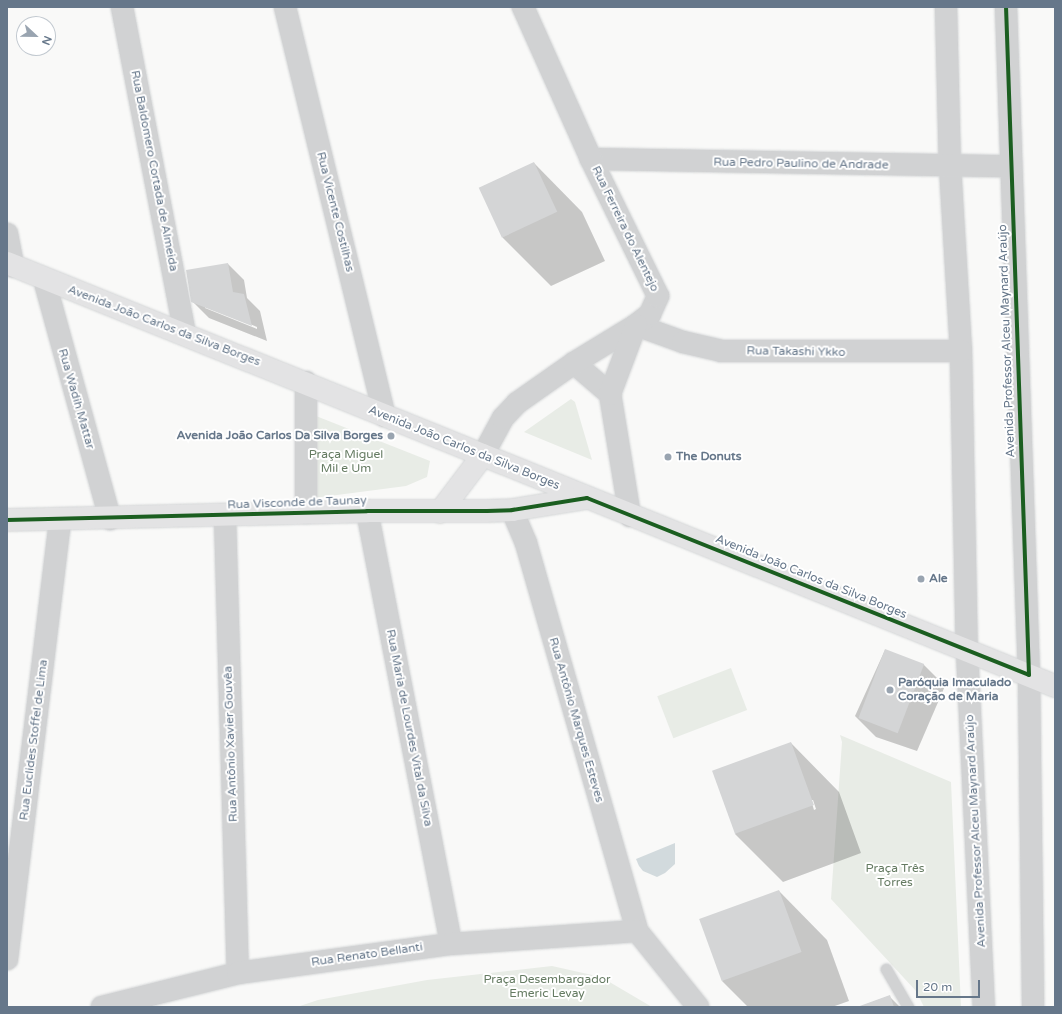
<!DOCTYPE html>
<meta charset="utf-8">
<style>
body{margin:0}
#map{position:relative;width:1062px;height:1014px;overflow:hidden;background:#f9f9f8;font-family:"Varela Round",sans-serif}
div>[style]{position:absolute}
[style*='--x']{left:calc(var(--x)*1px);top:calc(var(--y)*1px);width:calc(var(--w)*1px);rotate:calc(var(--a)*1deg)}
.green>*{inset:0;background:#e8ece6;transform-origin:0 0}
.water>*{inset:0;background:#d2dadd}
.shadow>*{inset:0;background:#0003}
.building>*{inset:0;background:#d4d5d6;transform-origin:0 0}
.roads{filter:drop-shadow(0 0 1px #d4d6d7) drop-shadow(0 0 1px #d4d6d7)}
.lane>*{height:11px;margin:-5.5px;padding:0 5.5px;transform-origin:5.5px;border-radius:5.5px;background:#d1d2d3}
.street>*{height:22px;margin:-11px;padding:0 11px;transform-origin:11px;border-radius:11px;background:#d1d2d3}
.secondary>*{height:22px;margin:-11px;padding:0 11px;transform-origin:11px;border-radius:11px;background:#e3e3e4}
.cycleway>*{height:4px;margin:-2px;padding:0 2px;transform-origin:2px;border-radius:2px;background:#1b5e20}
.dots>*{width:11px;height:11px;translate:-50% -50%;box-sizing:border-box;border:2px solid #fff;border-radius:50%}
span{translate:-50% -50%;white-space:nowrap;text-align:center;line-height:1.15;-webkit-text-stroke:4px #fff;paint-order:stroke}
.street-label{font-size:12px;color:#66778a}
.poi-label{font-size:12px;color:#66778a;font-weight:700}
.right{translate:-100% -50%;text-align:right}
.left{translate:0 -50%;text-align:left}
.park-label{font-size:12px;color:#657b62}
.frame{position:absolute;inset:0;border:8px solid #66778a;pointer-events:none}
.north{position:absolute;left:16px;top:16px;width:40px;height:40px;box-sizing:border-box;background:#fff;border:1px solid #c2c9d0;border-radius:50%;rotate:112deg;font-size:11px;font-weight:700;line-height:16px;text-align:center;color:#66778a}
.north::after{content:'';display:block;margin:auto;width:14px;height:18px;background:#99a4b0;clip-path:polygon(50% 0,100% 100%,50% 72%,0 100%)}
.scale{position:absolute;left:916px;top:980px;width:64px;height:18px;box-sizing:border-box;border:2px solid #66778a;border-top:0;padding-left:5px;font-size:12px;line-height:14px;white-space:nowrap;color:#66778a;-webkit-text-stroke:3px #fff;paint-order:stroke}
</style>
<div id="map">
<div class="green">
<div style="clip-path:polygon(571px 399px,575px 402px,592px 460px,524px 432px)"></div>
<div style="clip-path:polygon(316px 416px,430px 461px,427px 477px,406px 486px,314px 498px)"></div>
<div style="left:731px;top:668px;width:45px;height:79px;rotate:69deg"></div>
<div style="clip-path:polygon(840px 735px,951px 782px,961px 1007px,924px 1007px,916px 991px,831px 899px,842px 742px)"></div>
<div style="clip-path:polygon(552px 966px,601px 977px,652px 1007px,297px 1007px,318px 1000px,427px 980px)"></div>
</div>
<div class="water">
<div style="clip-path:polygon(675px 843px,675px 864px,665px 873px,657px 877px,643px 871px,639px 866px,636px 859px)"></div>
</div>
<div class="shadow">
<div style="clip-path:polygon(534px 163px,582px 212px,605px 261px,551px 286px,503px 238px,480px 188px)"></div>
<div style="clip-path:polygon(evenodd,228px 264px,244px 280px,247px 298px,260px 311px,267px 341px,209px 318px,192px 301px,228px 264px,205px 306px,257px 327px,257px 329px,205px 308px,205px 306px)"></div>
<div style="clip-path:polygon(885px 650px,924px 665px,945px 686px,917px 751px,876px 737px,855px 716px)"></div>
<div style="clip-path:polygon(evenodd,791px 743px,839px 792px,861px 853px,783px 882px,735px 834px,791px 743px,811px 800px,813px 800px,816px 809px,814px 810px,811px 800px)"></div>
<div style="clip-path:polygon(779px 891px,827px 940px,849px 1001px,832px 1007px,748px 1007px,722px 981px)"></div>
<div style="clip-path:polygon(889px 996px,900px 1007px,859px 1007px)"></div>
</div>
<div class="building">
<div style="left:534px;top:162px;width:55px;height:61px;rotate:65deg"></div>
<div style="clip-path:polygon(228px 263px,233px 292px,244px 294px,252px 326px,191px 302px,186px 270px)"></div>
<div style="left:885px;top:649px;width:42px;height:74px;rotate:21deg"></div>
<div style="left:791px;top:742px;width:67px;height:84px;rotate:70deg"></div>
<div style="left:779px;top:890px;width:66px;height:85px;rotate:70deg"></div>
<div style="clip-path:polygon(890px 995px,894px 1007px,857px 1007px)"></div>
</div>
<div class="roads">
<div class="lane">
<div style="--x:886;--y:969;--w:44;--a:59.9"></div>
</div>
<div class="street">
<div style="--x:122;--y:7;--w:333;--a:79.1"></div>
<div style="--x:285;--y:7;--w:421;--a:76.3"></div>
<div style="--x:946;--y:7;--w:159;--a:88.6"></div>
<div style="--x:950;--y:166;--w:185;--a:86.6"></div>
<div style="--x:961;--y:351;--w:300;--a:88.9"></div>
<div style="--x:967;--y:651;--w:356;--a:87.3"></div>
<div style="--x:1006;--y:7;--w:668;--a:88.03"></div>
<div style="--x:1029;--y:675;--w:332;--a:89.3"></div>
<div style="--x:591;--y:159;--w:420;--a:1"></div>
<div style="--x:7;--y:234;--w:33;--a:79"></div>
<div style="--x:44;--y:279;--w:249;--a:74.6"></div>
<div style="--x:636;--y:325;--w:50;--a:19.9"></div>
<div style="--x:683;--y:342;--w:39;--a:13"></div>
<div style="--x:721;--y:351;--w:240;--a:0"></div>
<div style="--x:574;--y:363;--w:48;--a:40.7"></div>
<div style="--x:483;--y:455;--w:42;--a:-61.6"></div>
<div style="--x:503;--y:418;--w:21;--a:-47"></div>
<div style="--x:517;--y:403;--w:70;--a:-35.1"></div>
<div style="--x:574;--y:363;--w:73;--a:-31.5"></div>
<div style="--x:636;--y:325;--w:18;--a:-38"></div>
<div style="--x:650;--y:314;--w:20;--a:-66"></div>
<div style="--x:658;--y:296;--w:153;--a:-116.1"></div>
<div style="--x:591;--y:159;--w:167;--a:-114.1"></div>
<div style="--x:512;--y:510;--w:36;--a:67"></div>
<div style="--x:526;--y:543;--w:404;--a:74"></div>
<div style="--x:637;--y:931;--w:97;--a:51.2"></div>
<div style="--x:367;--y:511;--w:441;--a:79"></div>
<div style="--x:306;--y:513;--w:131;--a:-90"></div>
<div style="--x:225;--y:516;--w:457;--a:88.4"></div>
<div style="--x:630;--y:516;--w:124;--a:-99.3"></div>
<div style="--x:610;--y:394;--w:74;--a:-69.4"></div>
<div style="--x:7;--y:959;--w:442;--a:-83.1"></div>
<div style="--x:102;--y:1007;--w:140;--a:-14"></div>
<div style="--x:238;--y:973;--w:215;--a:-7.8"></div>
<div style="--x:451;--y:944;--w:186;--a:-4"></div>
</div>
<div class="secondary">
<div style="--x:7;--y:263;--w:1130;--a:21.98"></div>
<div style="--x:440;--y:512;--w:71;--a:-53"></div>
<div style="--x:7;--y:520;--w:360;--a:-1.4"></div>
<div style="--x:367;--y:511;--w:120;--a:0"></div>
<div style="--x:487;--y:511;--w:25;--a:-2"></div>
<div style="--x:512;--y:510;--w:76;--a:-9.1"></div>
</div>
</div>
<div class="cycleway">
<div style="--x:7;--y:520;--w:360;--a:-1.4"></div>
<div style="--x:367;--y:511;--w:120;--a:0"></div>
<div style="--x:487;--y:511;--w:25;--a:-2"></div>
<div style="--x:512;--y:510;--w:76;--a:-9.1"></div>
<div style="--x:587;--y:498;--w:476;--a:21.8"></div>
<div style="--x:1029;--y:675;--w:668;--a:-91.97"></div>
</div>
<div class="dots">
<div style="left:391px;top:436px;background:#99a4b0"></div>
<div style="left:668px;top:457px;background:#99a4b0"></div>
<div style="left:921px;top:579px;background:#99a4b0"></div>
<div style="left:890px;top:690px;background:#99a4b0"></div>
</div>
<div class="street-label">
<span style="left:801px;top:164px;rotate:1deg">Rua Pedro Paulino de Andrade</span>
<span style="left:154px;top:171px;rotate:79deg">Rua Baldomero Cortada de Almeida</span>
<span style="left:335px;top:212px;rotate:76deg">Rua Vicente Costilhas</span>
<span style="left:625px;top:229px;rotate:64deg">Rua Ferreira do Alentejo</span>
<span style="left:164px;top:326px;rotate:21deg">Avenida João Carlos da Silva Borges</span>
<span style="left:1007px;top:341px;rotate:-92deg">Avenida Professor Alceu Maynard Araújo</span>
<span style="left:796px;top:352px;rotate:1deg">Rua Takashi Ykko</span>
<span style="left:76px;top:399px;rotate:74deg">Rua Wadih Mattar</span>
<span style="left:464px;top:448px;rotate:22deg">Avenida João Carlos da Silva Borges</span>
<span style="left:297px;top:503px;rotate:-2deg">Rua Visconde de Taunay</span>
<span style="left:811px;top:577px;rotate:22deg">Avenida João Carlos da Silva Borges</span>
<span style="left:576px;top:720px;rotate:74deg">Rua Antônio Marques Esteves</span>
<span style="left:409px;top:728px;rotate:79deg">Rua Maria de Lourdes Vital da Silva</span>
<span style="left:34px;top:740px;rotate:-83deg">Rua Euclides Stoffel de Lima</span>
<span style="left:231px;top:744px;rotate:-92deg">Rua Antônio Xavier Gouvêa</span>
<span style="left:976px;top:831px;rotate:-93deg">Avenida Professor Alceu Maynard Araújo</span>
<span style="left:367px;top:955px;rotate:-8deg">Rua Renato Bellanti</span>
</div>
<div class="poi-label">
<span class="right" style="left:383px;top:436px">Avenida João Carlos Da Silva Borges</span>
<span class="left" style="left:676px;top:457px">The Donuts</span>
<span class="left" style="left:929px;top:579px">Ale</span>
<span class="left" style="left:898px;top:690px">Paróquia Imaculado<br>Coração de Maria</span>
</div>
<div class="park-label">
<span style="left:346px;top:462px">Praça Miguel<br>Mil e Um</span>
<span style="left:895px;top:876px">Praça Três<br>Torres</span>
<span style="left:547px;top:987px">Praça Desembargador<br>Emeric Levay</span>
</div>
<div class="frame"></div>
<div class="north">N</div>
<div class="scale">20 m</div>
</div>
